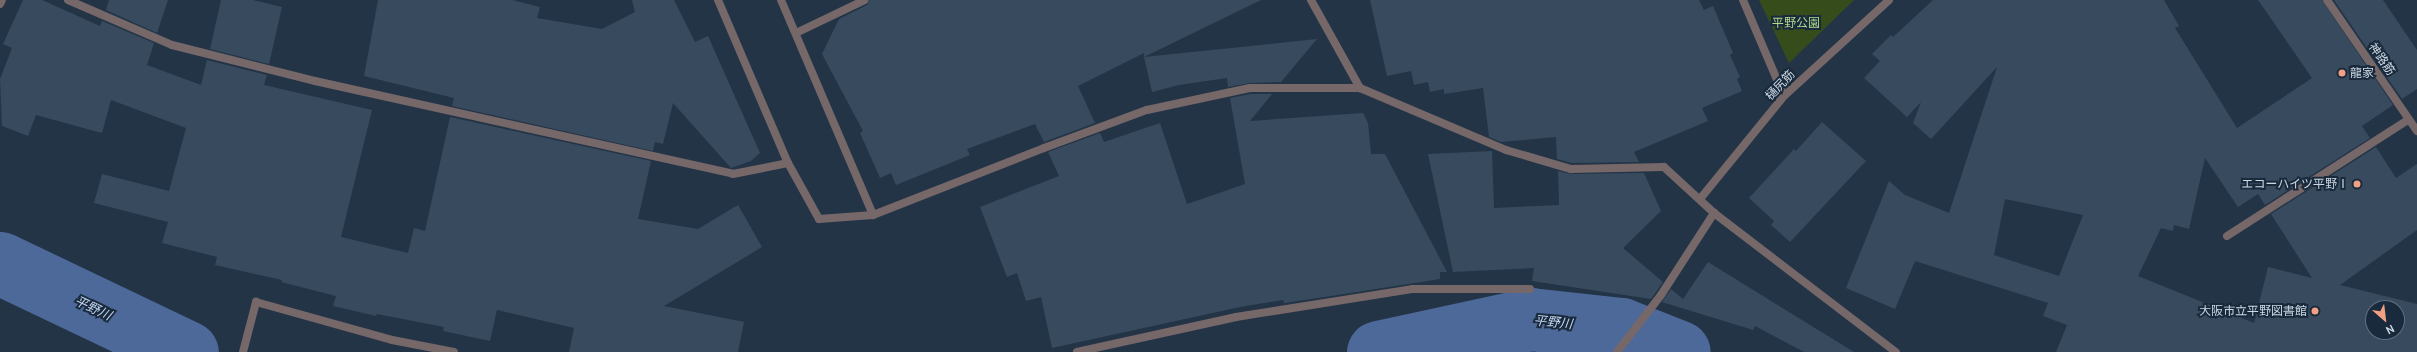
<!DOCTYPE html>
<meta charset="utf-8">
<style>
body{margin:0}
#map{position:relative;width:2417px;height:352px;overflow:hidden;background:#233447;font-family:Cabin,"Noto Sans JP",sans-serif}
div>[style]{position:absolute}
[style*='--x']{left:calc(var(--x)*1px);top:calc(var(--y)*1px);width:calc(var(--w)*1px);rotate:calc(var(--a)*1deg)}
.green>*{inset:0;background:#364d1b}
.river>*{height:63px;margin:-31.5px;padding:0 31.5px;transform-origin:31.5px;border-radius:31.5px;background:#4c6999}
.building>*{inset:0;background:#384a5e}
.street>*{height:8px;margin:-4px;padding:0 4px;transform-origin:4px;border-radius:4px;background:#766769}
.dots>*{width:11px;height:11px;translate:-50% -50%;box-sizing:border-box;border:2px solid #192a3c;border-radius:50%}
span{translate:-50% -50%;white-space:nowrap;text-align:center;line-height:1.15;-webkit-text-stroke:4px #192a3c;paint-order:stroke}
.park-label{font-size:12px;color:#b1d989}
.street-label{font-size:12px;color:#cdd8e4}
.poi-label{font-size:12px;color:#cdd8e4}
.left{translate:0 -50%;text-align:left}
.right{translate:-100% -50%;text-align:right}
.water-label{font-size:13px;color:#c2d5f2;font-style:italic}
.north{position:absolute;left:2365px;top:300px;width:40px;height:40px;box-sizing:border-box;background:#192a3c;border:1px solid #61707f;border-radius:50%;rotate:152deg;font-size:11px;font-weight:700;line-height:16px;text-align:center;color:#cdd8e4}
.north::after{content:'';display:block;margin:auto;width:14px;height:18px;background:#f39f84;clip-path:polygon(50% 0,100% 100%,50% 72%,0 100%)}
</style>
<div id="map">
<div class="green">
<div style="clip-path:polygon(1759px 0,1854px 0,1789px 63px)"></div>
</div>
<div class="river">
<div style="--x:0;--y:263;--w:207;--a:25.5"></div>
<div style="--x:1378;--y:352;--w:156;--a:-12.2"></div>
<div style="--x:1530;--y:319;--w:92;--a:6.3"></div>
<div style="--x:1621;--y:329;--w:62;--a:21.6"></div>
</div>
<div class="building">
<div style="clip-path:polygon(23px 0,42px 0,100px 26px,102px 21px,154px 43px,147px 65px,201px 85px,207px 60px,267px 75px,264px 85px,372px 110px,341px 237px,408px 253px,414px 228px,425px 231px,450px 117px,651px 161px,638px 219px,698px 229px,738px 205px,762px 247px,664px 306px,744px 322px,738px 352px,569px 352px,574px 328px,497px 310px,490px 341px,443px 331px,444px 327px,377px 314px,376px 316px,333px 306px,336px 296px,281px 282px,282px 280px,215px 265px,217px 257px,162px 243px,168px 222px,94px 203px,102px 174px,169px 191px,186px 128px,111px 100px,102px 133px,36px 115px,28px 136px,2px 126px,0 79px,12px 48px,3px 44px)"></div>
<div style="clip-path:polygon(109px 0,168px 0,157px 33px,106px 10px)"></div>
<div style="clip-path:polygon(221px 0,253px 0,282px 7px,269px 64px,210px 49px)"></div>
<div style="clip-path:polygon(378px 0,512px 0,540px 7px,537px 18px,602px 29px,635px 12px,632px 0,674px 0,695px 42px,708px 36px,760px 153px,751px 161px,731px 168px,673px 103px,663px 144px,655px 142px,653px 151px,452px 106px,454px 98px,364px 76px)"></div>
<div style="clip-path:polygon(870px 0,1261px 0,1144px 57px,1144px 53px,1078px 86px,1095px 123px,1044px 142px,1035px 124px,967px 149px,970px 155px,896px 185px,891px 173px,880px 178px,860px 133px,863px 131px,822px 54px,839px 19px,867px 5px)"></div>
<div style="clip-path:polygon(1370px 0,1699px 0,1704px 10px,1713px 6px,1733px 53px,1730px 55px,1740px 77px,1737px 79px,1742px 91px,1702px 108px,1708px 121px,1634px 152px,1639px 162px,1572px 163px,1557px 159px,1556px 137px,1501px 142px,1489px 137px,1483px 88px,1444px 94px,1444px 89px,1430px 92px,1428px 82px,1414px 85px,1411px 71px,1387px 76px)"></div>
<div style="clip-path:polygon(evenodd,1933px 0,2164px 0,2179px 26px,2175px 28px,2237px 128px,2312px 78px,2258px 0,2322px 0,2393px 105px,2362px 126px,2370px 138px,2265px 205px,2258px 194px,2238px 207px,2205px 158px,2189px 229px,2174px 225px,2173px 231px,2161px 228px,2138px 276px,2254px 323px,2268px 267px,2312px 278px,2271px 214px,2376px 147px,2396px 178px,2417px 164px,2417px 230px,2340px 285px,2417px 304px,2417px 352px,2056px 352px,2067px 325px,2043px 316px,2048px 303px,1915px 261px,1895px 309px,1846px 288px,1889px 181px,1905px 195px,1949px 213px,1997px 67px,1931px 139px,1913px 123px,1921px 102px,1907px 117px,1864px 78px,1880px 61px,1872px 54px,1891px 35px,1893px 37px,1933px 0,2005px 199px,2083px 215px,2059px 276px,1994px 255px,2005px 199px,1933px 0,2373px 308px,2397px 308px,2397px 332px,2373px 332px,2373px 308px)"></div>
<div style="clip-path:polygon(2334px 0,2383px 0,2417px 50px,2417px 89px,2402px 99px)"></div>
<div style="clip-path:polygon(1317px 39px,1281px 82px,1250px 83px,1228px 87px,1227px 78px,1179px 85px,1152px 92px,1144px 57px)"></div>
<div style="clip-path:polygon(1251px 94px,1272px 94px,1250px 121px,1363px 113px,1368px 123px,1371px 154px,1385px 154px,1447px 272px,1440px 272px,1440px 279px,1331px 296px,1284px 303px,1283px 300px,1240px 307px,1052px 348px,1041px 297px,1026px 301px,1017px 273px,1007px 277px,980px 207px,1059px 176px,1048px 152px,1100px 133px,1104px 142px,1160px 123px,1187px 204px,1245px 184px,1230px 98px)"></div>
<div style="clip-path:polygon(1822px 122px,1866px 161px,1790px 242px,1771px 225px,1774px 221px,1749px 198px,1794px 149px,1796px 151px)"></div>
<div style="clip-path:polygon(1492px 151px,1494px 208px,1559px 205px,1558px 171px,1571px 174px,1644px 173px,1661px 211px,1623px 248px,1663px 282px,1651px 299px,1532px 281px,1534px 268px,1453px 272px,1428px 154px)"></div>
<div style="clip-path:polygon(1708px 262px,1854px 352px,1804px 352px,1755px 326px,1753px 330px,1662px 302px,1671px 289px,1683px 299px)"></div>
</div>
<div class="street">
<div style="--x:68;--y:0;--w:113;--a:23.4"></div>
<div style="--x:172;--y:45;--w:147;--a:14.1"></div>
<div style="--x:315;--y:81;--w:428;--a:12.5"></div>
<div style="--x:733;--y:174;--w:56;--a:-11.3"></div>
<div style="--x:718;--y:0;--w:177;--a:66.8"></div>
<div style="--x:788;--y:163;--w:64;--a:61"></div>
<div style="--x:819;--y:219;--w:54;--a:-4.2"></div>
<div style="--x:873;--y:215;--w:184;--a:-21.4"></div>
<div style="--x:1044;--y:148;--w:110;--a:-20.3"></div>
<div style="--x:1147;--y:110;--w:105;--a:-12.1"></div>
<div style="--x:1250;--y:88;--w:110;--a:0"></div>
<div style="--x:1360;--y:88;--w:159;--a:23"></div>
<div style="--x:1506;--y:150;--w:68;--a:16.3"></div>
<div style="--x:1571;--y:169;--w:93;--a:-1.2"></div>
<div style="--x:1664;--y:167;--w:68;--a:42.6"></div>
<div style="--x:1714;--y:213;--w:229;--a:37.4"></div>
<div style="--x:781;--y:0;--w:234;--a:66.8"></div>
<div style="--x:1311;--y:0;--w:101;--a:60.9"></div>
<div style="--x:1743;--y:0;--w:104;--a:66.9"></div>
<div style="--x:2327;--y:0;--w:159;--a:55.5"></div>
<div style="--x:0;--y:4;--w:4;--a:-63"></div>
<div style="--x:796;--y:33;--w:76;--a:-25.6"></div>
<div style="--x:1700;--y:199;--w:133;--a:-50.8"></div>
<div style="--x:1784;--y:96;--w:142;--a:-42.4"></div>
<div style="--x:2227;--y:236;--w:216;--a:-32.7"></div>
<div style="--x:243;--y:352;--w:52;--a:-75.4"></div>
<div style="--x:256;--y:302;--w:141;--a:15.6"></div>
<div style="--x:392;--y:340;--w:63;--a:11"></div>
<div style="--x:1077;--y:352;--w:163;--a:-12.4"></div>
<div style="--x:1236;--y:317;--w:178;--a:-9"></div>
<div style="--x:1412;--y:289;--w:118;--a:0"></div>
<div style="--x:1617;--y:352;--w:72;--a:-52.3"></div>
<div style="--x:1661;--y:295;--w:98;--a:-57.1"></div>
</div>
<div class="dots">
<div style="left:2342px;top:73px;background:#f39f84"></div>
<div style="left:2357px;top:184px;background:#f39f84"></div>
<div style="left:2315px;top:311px;background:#f39f84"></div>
</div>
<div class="park-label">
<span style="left:1796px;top:23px">平野公園</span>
</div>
<div class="street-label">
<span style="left:2382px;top:59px;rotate:55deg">神路筋</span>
<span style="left:1780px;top:85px;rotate:-46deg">樋尻筋</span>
</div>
<div class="poi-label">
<span class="left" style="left:2350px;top:73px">龍家</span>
<span class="right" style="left:2349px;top:184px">エコーハイツ平野Ⅰ</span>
<span class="right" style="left:2307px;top:311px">大阪市立平野図書館</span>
</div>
<div class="water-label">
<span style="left:93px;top:308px;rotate:25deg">平野川</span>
<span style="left:1553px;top:322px;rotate:6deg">平野川</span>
</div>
<div class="north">N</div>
</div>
